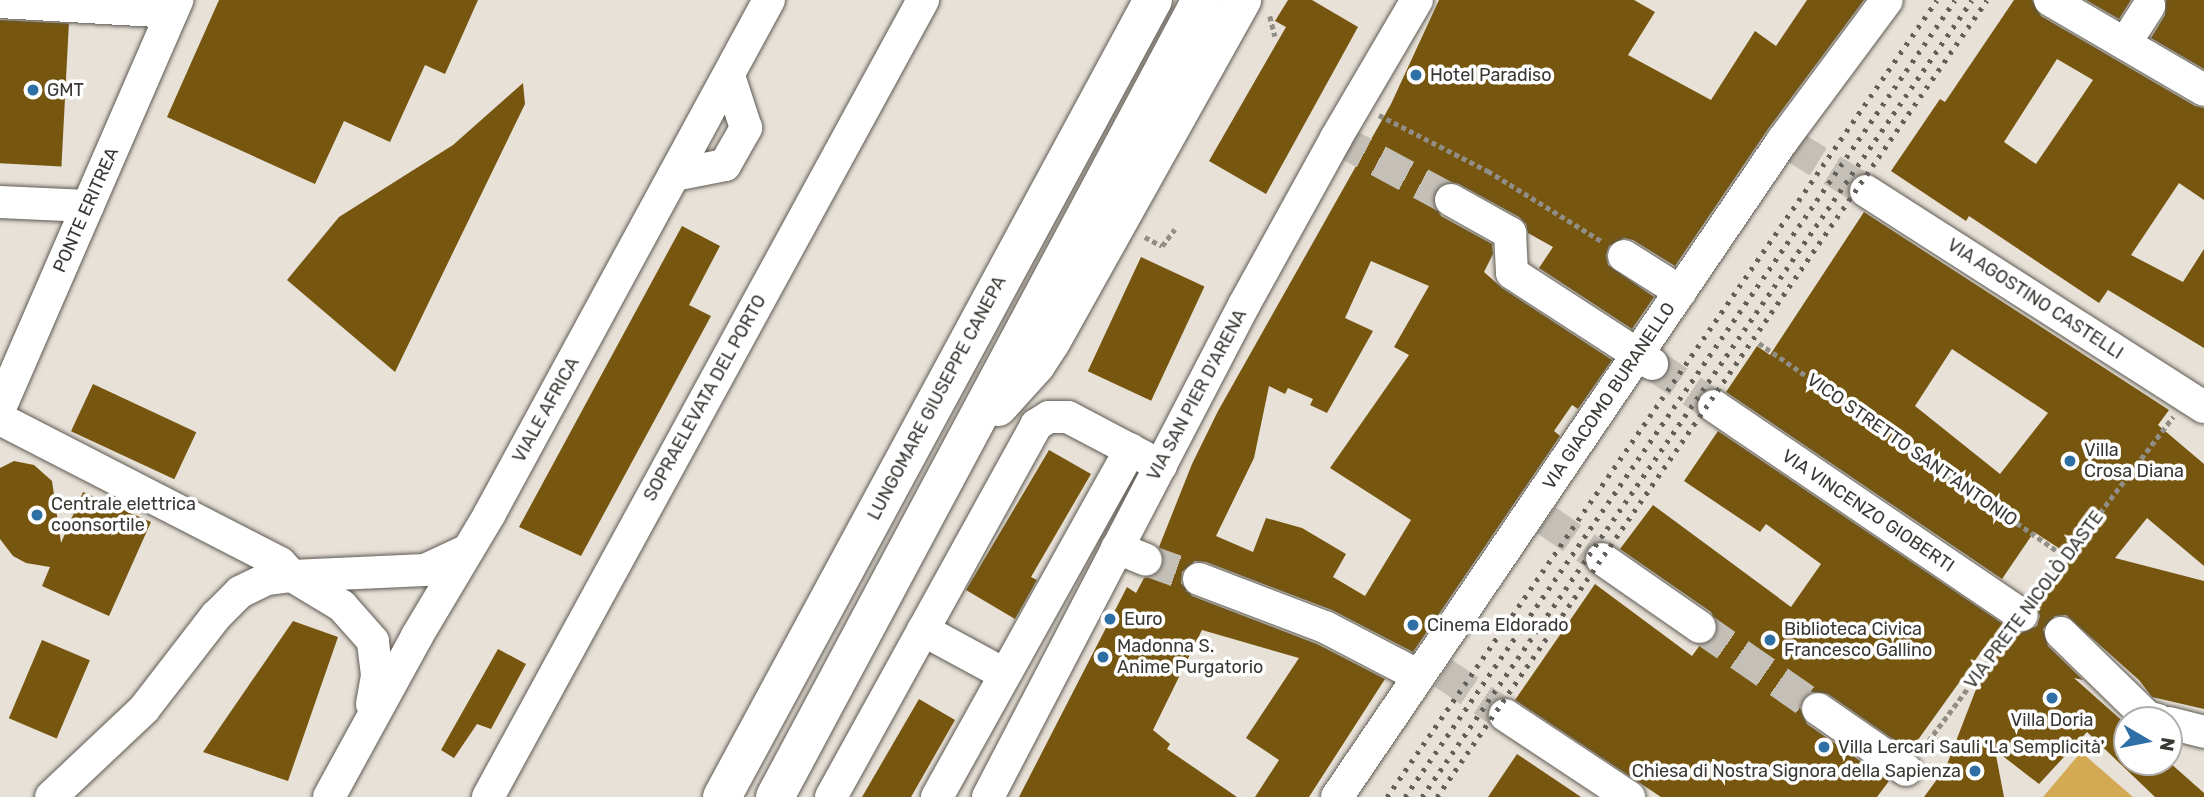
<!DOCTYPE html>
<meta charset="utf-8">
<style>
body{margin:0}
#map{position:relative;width:2204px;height:797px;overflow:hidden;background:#e7e1d8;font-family:Rubik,sans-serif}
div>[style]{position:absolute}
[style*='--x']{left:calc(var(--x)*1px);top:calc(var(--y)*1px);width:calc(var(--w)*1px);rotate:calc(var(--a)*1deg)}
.green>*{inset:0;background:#d4a953}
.building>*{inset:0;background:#77570f;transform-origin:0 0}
.minor-tunnel>*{height:32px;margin-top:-16px;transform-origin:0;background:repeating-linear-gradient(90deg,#c4bfb7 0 32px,transparent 0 48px)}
.path>*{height:4.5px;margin-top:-2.25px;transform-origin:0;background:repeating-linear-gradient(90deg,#918d87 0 5px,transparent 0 8.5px)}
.roads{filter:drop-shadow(0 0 2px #5e5a52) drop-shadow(0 0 2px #5e5a52)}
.minor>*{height:32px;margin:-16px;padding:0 16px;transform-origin:16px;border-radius:16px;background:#fff}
.highway>*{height:38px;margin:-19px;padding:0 19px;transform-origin:19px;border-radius:19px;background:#fff}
.rail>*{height:5px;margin-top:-2.5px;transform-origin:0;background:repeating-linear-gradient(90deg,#63605b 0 3.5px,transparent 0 10.5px)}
.dots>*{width:19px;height:19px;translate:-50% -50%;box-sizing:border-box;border:4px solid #fff;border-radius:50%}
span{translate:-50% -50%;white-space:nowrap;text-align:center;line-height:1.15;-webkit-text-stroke:7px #fff;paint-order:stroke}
.poi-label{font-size:18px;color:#3a3834}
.left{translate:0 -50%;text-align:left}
.right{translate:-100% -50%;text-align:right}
.street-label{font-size:18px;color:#3a3834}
.north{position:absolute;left:2113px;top:706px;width:70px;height:70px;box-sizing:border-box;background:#fff;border:2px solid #b0afae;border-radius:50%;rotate:100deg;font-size:19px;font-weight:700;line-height:28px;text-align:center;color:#3a3834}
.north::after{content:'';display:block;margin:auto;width:24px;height:32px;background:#2e6fa5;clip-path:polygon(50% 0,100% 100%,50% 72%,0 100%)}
</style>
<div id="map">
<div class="green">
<div style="clip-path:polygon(2081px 752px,2133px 797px,2043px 797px)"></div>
</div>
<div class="building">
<div style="clip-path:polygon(219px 0,478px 0,445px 74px,425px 65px,390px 142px,344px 121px,315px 184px,167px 117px)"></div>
<div style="clip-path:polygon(1288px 0,1312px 0,1358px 27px,1266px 194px,1209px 161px,1286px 27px,1275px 21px)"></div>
<div style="clip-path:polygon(evenodd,1439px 0,1634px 0,1655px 12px,1628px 55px,1711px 100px,1755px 31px,1776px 46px,1807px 0,1864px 0,1768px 129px,1675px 266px,1633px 240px,1624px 238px,1609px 246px,1606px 255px,1608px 265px,1654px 297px,1632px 329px,1539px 268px,1553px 247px,1528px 233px,1526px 224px,1519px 217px,1459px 184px,1450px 182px,1435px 190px,1433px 201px,1441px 216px,1492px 244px,1493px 254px,1484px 272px,1502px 288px,1612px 360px,1578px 409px,1572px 405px,1554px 431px,1560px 436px,1413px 652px,1332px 610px,1206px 562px,1195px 561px,1182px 572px,1181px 583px,1192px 596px,1317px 644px,1385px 679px,1309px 797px,1255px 797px,1279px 760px,1246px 738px,1299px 658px,1202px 630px,1153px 730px,1170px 744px,1167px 749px,1237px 797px,1019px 797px,1127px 587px,1136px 593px,1144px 578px,1157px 575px,1163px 568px,1164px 557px,1159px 547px,1192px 464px,1218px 411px,1391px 104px,1439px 0,1371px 261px,1429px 286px,1394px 347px,1409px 355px,1330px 468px,1411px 520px,1365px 596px,1333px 577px,1346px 554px,1302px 528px,1266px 518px,1253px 552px,1216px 536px,1254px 458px,1269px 386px,1285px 394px,1288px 388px,1313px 399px,1310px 405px,1327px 413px,1373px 331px,1345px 318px,1371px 261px)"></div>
<div style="clip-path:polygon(evenodd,2014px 0,2032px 0,2041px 16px,2195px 106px,2204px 108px,2204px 200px,2179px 183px,2131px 255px,2183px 282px,2204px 249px,2204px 348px,2108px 290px,2099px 303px,1969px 216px,1966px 221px,1891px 171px,1940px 99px,1945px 102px,2014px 0,2057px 59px,2093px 80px,2036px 164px,2004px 142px,2057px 59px)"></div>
<div style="clip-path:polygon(2086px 0,2131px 0,2119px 19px)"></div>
<div style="clip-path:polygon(2166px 0,2204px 0,2204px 69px,2151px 38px,2165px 15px)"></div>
<div style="left:0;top:20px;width:69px;height:143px;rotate:3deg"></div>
<div style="clip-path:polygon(523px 83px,525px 104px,395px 372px,287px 280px,339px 217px,453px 145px)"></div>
<div style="clip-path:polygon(evenodd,1864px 212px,2169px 410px,2158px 425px,2204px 464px,2204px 566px,2147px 518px,2115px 558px,2204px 581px,2204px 709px,2152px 697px,2139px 680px,2066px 615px,2055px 616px,2043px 629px,2048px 646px,2083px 680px,2074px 678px,2127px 725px,2127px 762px,2169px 762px,2204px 793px,2204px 797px,2155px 797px,2087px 732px,2039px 784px,1995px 750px,2004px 797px,1924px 797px,1946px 767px,1995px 640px,1991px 638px,1910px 751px,1828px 694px,1811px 692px,1803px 698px,1800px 708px,1807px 724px,1889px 781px,1877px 797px,1661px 797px,1515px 700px,1595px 584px,1692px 656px,1700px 645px,1715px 638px,1718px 628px,1711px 612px,1620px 549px,1653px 505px,1791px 607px,1821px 564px,1766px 524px,1760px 532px,1684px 481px,1718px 431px,2012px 630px,2021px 633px,2037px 626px,2040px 616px,2035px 603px,2071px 556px,2034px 532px,2002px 579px,1726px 392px,1757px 346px,1770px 355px,1864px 212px,1952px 349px,2048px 413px,2000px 474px,1915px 406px,1952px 349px)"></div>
<div style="clip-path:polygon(682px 226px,720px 246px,689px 305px,711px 316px,581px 556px,519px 527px)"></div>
<div style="left:1141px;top:257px;width:70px;height:126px;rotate:25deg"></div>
<div style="left:93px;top:384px;width:114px;height:52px;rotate:25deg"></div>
<div style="clip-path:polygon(1049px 450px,1091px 474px,1031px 577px,1037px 580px,1015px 619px,966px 590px)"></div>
<div style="clip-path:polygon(14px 461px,34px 465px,52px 481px,61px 543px,83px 492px,151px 522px,109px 616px,42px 586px,50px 567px,26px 563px,13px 556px,0 539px,0 468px)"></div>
<div style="clip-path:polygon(293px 621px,338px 637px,288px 781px,203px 752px)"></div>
<div style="left:42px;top:640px;width:52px;height:85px;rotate:23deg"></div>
<div style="clip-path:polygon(498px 649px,526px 664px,491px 729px,477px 724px,454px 758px,441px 750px)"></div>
<div style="clip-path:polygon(919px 699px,955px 720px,911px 797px,862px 797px)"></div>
<div style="clip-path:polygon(1517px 754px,1581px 797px,1488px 797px)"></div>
</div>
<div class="minor-tunnel">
<div style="--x:1336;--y:138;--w:131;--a:28.3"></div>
<div style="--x:1791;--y:145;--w:88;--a:31.5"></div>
<div style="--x:1652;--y:364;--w:75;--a:34.1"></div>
<div style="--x:1546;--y:520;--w:68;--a:34.9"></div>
<div style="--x:1146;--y:560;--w:56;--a:19.7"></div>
<div style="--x:1700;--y:627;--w:144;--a:34.8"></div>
<div style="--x:1443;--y:673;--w:75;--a:34.1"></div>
</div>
<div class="path">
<div style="--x:1270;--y:16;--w:21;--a:76"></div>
<div style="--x:1379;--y:115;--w:123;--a:27.2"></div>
<div style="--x:1488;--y:171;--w:135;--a:31.7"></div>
<div style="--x:1145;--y:237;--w:19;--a:28"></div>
<div style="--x:1162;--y:246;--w:21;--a:-53"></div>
<div style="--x:1759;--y:343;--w:374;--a:34.9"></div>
<div style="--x:2038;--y:594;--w:223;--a:-52.7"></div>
<div style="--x:1923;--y:748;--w:139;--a:-53.2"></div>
</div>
<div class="roads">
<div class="minor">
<div style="--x:2050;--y:0;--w:178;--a:30.3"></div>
<div style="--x:0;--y:2;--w:172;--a:3.3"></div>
<div style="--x:2126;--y:42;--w:43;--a:-57.4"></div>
<div style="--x:674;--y:175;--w:52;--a:-11.1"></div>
<div style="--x:725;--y:165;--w:43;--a:-60.4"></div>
<div style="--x:746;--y:128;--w:55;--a:-108.1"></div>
<div style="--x:1866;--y:191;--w:401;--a:32.6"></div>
<div style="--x:1451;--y:200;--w:68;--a:29.2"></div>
<div style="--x:1510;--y:233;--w:40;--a:87.1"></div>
<div style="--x:1512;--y:273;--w:167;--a:33"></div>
<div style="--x:0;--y:202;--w:88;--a:2.6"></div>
<div style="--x:1624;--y:256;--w:67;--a:32.3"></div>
<div style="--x:1714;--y:406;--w:372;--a:34.2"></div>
<div style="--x:0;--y:408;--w:445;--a:-66.5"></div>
<div style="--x:0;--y:419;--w:315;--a:27.2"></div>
<div style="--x:280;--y:563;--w:18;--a:47"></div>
<div style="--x:1117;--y:548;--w:31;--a:22"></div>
<div style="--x:1602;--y:559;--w:119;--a:34.8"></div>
<div style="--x:1199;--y:579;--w:135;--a:20.9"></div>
<div style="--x:1325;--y:627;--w:106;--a:27.5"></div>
<div style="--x:923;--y:630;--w:92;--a:28.5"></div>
<div style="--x:2061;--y:633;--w:120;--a:44.3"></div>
<div style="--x:2147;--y:717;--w:11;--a:15"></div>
<div style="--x:372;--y:704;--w:29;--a:-80"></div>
<div style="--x:377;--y:675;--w:34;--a:-97"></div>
<div style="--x:373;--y:641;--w:47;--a:-131.5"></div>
<div style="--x:342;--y:606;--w:58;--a:-149"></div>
<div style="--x:292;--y:576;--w:133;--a:-2.6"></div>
<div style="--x:425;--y:570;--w:45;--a:-24.9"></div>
<div style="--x:1818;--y:709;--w:107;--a:34.7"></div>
<div style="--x:1505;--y:715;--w:149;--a:33.5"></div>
<div style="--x:2169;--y:723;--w:36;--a:14"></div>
<div style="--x:51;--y:797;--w:128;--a:-43.4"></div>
<div style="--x:144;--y:709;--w:118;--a:-52.3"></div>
<div style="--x:216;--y:616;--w:34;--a:-45"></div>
<div style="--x:240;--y:592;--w:30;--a:-26"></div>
<div style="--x:267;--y:579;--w:25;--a:-7"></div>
<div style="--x:329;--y:797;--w:183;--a:-61.3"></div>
<div style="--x:417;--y:636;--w:141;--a:-59.2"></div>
<div style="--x:489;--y:515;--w:586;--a:-61.47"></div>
<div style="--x:488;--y:797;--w:908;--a:-61.37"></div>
<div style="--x:831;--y:797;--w:425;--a:-61.1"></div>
<div style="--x:1036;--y:425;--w:15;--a:-32"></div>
<div style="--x:1049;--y:417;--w:19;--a:0"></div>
<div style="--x:1068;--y:417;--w:105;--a:27.8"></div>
<div style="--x:937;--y:797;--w:398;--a:-60.9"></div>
<div style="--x:988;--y:797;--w:555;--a:-62.51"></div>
<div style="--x:1244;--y:305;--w:191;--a:-61.1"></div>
<div style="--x:1336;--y:138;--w:160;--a:-59.6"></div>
<div style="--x:1337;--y:797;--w:794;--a:-55.83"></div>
<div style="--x:1783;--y:140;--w:174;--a:-53.4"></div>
</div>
<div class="highway">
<div style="--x:998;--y:407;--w:57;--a:-47.9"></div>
<div style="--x:1036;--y:365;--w:27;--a:-57"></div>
<div style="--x:1051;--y:342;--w:392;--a:-60.8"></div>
<div style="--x:722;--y:797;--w:906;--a:-61.6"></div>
<div style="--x:775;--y:797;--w:904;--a:-61.88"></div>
</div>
</div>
<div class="rail">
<div style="--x:1387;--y:797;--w:968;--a:-55.39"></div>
<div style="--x:1405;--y:797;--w:968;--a:-55.39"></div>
<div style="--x:1422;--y:797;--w:968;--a:-55.39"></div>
<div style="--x:1437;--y:797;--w:968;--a:-55.39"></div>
</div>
<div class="dots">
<div style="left:1416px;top:75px;background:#2e6fa5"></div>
<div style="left:33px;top:90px;background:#2e6fa5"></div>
<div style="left:2070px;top:461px;background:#2e6fa5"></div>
<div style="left:37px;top:515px;background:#2e6fa5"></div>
<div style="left:1110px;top:619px;background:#2e6fa5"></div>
<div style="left:1413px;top:625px;background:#2e6fa5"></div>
<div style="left:1770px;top:640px;background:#2e6fa5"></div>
<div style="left:1103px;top:657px;background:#2e6fa5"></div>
<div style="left:2052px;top:698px;background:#2e6fa5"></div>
<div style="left:1824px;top:747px;background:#2e6fa5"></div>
<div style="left:1975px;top:771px;background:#2e6fa5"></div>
</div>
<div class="poi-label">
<span class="left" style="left:1430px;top:75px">Hotel Paradiso</span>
<span class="left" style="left:47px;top:90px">GMT</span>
<span class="left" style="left:2084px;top:461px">Villa<br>Crosa Diana</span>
<span class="left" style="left:51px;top:515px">Centrale elettrica<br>coonsortile</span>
<span class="left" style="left:1124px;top:619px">Euro</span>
<span class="left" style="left:1427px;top:625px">Cinema Eldorado</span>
<span class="left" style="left:1784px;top:640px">Biblioteca Civica<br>Francesco Gallino</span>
<span class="left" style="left:1117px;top:657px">Madonna S.<br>Anime Purgatorio</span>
<span style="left:2052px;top:720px">Villa Doria</span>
<span class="left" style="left:1838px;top:747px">Villa Lercari Sauli 'La Semplicità'</span>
<span class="right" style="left:1961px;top:771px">Chiesa di Nostra Signora della Sapienza</span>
</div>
<div class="street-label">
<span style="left:86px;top:210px;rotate:-66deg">PONTE ERITREA</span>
<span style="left:2035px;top:299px;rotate:33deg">VIA AGOSTINO CASTELLI</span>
<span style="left:1197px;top:395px;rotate:-62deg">VIA SAN PIER D'ARENA</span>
<span style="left:1609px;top:396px;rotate:-56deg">VIA GIACOMO BURANELLO</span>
<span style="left:705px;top:398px;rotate:-61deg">SOPRAELEVATA DEL PORTO</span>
<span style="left:937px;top:398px;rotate:-62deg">LUNGOMARE GIUSEPPE CANEPA</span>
<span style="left:546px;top:410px;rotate:-61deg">VIALE AFRICA</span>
<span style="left:1912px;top:450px;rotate:35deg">VICO STRETTO SANT'ANTONIO</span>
<span style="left:1868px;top:511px;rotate:34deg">VIA VINCENZO GIOBERTI</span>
<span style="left:2034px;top:600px;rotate:-53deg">VIA PRETE NICOLÒ DASTE</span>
</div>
<div class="north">N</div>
</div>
